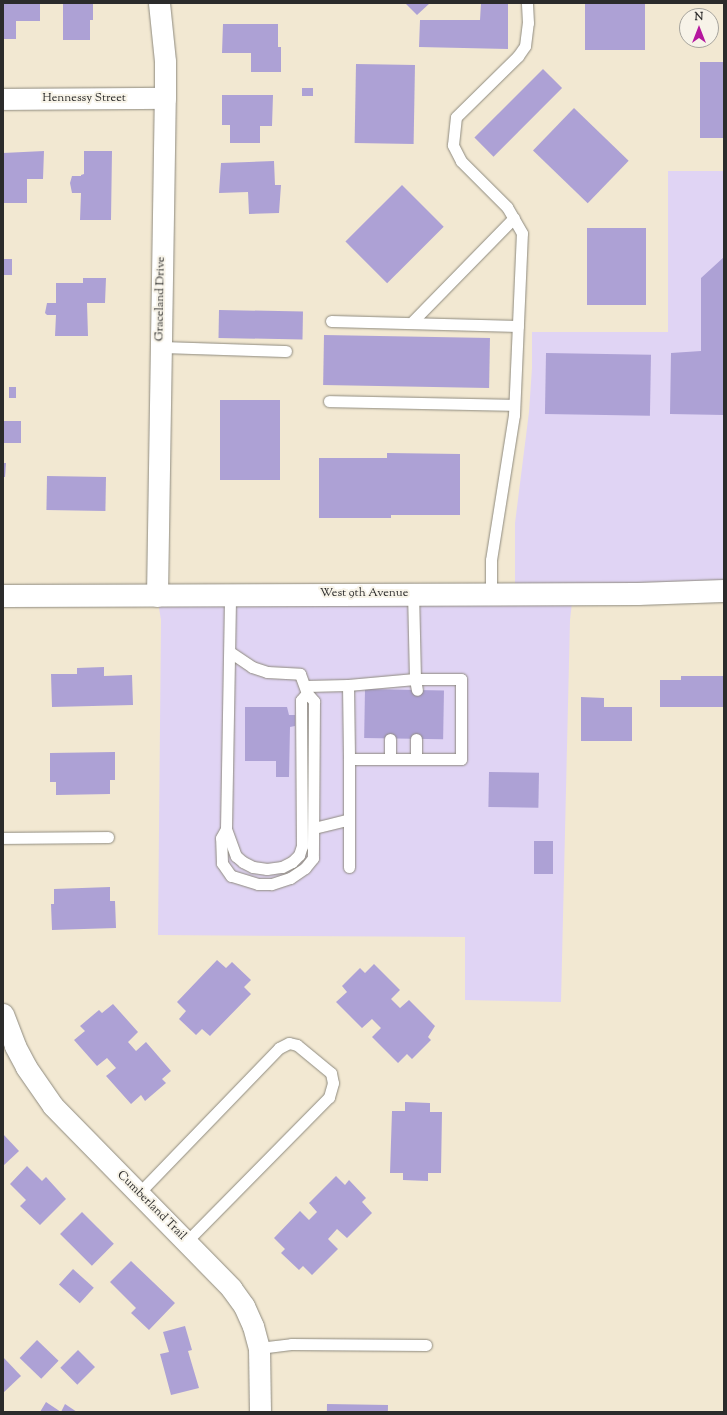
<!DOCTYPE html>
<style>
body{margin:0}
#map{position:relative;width:727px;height:1415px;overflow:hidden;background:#f2e8d2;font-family:"Sorts Mill Goudy",serif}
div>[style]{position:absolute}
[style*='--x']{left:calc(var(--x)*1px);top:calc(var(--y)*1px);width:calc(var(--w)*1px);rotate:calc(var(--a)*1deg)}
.built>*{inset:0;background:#e0d4f4}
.building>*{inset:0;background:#ada1d5;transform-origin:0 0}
.roads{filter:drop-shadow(0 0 1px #8e8a7e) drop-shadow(0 0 1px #8e8a7e)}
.lane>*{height:11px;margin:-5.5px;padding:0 5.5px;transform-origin:5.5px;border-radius:5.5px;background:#fff}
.street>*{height:21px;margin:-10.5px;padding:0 10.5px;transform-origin:10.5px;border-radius:10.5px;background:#fff}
.secondary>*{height:22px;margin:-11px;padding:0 11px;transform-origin:11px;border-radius:11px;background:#fff}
span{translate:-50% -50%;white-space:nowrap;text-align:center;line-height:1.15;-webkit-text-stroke:4px #f7f3e8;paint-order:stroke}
.street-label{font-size:12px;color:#2b2b2b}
.frame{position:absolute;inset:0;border:4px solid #2b2b2b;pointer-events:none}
.north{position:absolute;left:679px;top:8px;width:40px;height:40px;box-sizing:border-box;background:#f7f3e8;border:1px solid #a5a39c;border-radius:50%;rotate:0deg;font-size:11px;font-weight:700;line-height:16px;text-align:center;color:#2b2b2b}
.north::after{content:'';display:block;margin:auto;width:14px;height:18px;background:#b5179e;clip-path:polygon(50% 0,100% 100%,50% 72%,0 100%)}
</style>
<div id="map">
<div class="built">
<div style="clip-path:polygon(668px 171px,724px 171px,724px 591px,573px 594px,570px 620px,561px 1002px,465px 1000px,465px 937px,158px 935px,161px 620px,157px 596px,515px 594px,515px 523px,529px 412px,532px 368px,532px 332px,668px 332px)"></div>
</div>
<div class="building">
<div style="clip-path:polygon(3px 3px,40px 3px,40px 21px,16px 21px,16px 39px,3px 39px)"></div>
<div style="clip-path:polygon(63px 3px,93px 3px,93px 20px,90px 20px,90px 40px,63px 40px)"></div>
<div style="clip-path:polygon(405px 3px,430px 3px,417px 15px)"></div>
<div style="clip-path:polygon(481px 3px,508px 3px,508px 49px,419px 47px,420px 20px,480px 20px)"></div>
<div style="left:585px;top:3px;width:60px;height:47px"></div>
<div style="clip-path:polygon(223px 24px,278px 24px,278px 47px,281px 47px,281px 72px,251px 72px,251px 53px,222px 53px)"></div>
<div style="left:700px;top:62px;width:24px;height:76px"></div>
<div style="left:356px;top:64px;width:59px;height:79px;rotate:1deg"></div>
<div style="left:543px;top:69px;width:27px;height:97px;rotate:45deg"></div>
<div style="left:302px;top:88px;width:11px;height:8px"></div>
<div style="clip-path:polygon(222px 95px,273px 95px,272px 126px,260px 126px,260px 143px,230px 143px,230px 125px,222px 125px)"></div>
<div style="left:574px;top:108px;width:76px;height:59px;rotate:44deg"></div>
<div style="clip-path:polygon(44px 151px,43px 179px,27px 179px,27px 203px,3px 203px,3px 153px)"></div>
<div style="clip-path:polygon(84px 151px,112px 151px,111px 220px,80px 220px,81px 193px,72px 193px,70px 183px,72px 176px,81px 176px,81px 175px,84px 174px)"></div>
<div style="clip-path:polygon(274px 161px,275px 185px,281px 185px,279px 213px,249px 214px,248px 192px,219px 193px,221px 163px)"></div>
<div style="left:402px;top:185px;width:59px;height:80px;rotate:45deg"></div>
<div style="left:587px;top:228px;width:59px;height:77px"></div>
<div style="clip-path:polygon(724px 257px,724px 415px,670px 414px,671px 353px,701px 351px,701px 278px)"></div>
<div style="left:3px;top:259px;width:9px;height:16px"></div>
<div style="clip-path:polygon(83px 278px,106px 278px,105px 303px,87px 303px,88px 336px,55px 336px,56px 315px,47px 315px,45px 313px,47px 303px,56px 303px,56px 283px,83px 283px)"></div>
<div style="left:219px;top:310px;width:84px;height:28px;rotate:1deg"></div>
<div style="left:324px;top:335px;width:166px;height:50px;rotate:1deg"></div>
<div style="left:546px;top:353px;width:105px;height:61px;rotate:1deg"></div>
<div style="left:9px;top:387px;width:7px;height:11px"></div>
<div style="left:220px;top:400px;width:60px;height:80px"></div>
<div style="left:3px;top:421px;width:18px;height:22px"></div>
<div style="clip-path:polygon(387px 453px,460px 454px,460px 515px,391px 515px,391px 518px,319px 518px,319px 458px,387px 458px)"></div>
<div style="clip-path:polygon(3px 463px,6px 463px,5px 477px,3px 477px)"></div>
<div style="left:47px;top:476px;width:59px;height:34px;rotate:1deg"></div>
<div style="clip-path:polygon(104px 667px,104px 676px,132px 675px,133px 705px,52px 707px,51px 674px,77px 674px,77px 668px)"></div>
<div style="clip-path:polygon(681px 676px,724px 676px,724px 707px,660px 707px,660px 680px,681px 680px)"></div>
<div style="left:365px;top:689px;width:79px;height:49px;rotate:1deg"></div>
<div style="clip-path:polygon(581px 697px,604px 698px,604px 707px,632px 707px,632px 741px,581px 741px)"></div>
<div style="clip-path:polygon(245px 707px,287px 707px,289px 715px,295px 715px,295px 726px,290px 727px,289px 777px,276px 777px,276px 761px,245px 761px)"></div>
<div style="clip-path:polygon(115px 752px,115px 780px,110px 780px,110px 794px,56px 795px,56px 782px,50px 782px,50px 753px)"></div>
<div style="left:489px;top:772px;width:50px;height:35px;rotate:1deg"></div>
<div style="left:553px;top:841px;width:33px;height:19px;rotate:90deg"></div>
<div style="clip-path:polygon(110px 887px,110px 901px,115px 901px,116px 928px,52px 930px,51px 904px,54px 904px,54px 889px)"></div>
<div style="clip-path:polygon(217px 960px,226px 968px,232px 962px,251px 980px,244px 987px,251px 994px,210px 1036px,202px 1029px,196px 1035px,179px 1019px,186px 1011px,177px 1002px)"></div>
<div style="clip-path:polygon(374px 964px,400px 990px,391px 999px,400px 1008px,409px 1000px,435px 1026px,428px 1037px,431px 1040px,412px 1059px,407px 1054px,398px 1063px,372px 1037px,381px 1028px,372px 1019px,362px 1028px,336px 1002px,347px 992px,342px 986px,360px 968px,365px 973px)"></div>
<div style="clip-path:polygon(113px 1004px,138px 1032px,128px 1042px,136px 1051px,146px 1042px,171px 1071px,162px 1079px,166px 1083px,145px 1101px,141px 1095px,131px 1104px,106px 1076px,116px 1068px,107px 1058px,97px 1066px,74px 1040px,85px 1031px,80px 1026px,99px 1010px,102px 1013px)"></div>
<div style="clip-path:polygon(405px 1102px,430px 1103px,430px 1112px,442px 1112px,441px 1173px,428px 1173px,428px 1181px,403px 1180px,403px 1173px,390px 1173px,392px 1111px,405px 1111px)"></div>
<div style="clip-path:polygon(3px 1134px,19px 1151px,3px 1166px)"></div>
<div style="clip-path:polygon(27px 1166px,42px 1181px,46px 1177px,66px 1199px,40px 1225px,20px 1206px,26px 1200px,10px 1184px)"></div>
<div style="clip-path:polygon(336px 1176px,345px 1185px,349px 1180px,366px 1198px,362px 1202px,372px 1213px,347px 1238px,337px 1229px,328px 1239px,338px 1249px,312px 1275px,303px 1266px,299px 1270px,281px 1253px,285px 1249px,274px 1238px,300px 1211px,309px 1220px,317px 1212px,309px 1203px)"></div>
<div style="left:82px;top:1212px;width:45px;height:31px;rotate:45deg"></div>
<div style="clip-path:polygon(131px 1261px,175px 1303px,149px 1330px,131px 1313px,136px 1308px,110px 1282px)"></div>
<div style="left:73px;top:1269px;width:28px;height:21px;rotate:42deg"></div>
<div style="clip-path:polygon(185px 1326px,192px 1350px,188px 1351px,199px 1388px,171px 1395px,160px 1354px,169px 1352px,163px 1332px)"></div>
<div style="left:37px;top:1340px;width:30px;height:25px;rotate:44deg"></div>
<div style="left:78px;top:1350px;width:24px;height:25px;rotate:45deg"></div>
<div style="clip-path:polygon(3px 1357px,21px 1376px,3px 1393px)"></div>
<div style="clip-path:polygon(46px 1402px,61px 1412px,65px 1404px,77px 1412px,40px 1412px)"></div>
<div style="left:327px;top:1404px;width:61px;height:8px;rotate:1deg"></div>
</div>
<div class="roads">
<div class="lane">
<div style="--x:331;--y:321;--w:187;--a:1.5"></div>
<div style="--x:411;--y:323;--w:147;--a:-45.6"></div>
<div style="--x:160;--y:347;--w:126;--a:1.8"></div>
<div style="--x:329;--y:401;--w:185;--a:1.2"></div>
<div style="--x:491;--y:594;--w:34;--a:-90"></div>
<div style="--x:491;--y:560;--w:147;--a:-81"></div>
<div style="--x:514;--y:415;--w:182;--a:-87.5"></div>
<div style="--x:522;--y:233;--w:30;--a:-120"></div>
<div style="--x:507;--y:207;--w:65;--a:-135"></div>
<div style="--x:461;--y:161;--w:18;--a:-117"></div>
<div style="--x:453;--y:145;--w:28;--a:-84"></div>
<div style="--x:456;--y:117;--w:87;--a:-44.5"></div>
<div style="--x:518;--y:56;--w:12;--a:-55"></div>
<div style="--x:525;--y:46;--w:23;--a:-83"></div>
<div style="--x:528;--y:23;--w:20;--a:-93"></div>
<div style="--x:230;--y:652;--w:27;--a:34"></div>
<div style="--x:252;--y:667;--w:16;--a:18"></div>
<div style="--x:267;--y:672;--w:33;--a:3"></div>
<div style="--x:300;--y:674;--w:20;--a:70"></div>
<div style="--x:307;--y:693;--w:11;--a:49"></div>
<div style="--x:314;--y:701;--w:157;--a:90.4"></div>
<div style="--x:313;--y:858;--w:13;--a:129"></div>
<div style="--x:305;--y:868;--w:18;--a:146"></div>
<div style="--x:290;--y:878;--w:20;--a:162"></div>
<div style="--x:271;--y:884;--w:13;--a:180"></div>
<div style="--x:258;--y:884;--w:28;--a:-163"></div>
<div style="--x:231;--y:876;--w:16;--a:-125"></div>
<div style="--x:222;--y:863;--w:25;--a:-92"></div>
<div style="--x:221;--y:838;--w:10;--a:-61"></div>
<div style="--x:226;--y:829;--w:234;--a:-89"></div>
<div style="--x:348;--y:685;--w:74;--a:89.2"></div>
<div style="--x:349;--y:759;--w:112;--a:0"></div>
<div style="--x:461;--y:759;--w:80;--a:-90"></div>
<div style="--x:461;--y:679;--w:46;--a:180"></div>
<div style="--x:415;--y:679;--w:11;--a:80"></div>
<div style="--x:306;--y:686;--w:42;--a:-1.4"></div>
<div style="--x:348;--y:685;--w:67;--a:-5.1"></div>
<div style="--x:415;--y:679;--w:85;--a:-91.3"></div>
<div style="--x:416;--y:739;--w:20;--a:90"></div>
<div style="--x:390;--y:759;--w:20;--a:-90"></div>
<div style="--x:349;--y:819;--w:48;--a:90"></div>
<div style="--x:314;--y:828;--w:36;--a:-14"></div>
<div style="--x:349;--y:819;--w:60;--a:-90"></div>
<div style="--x:226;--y:829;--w:29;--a:70"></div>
<div style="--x:236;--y:856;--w:9;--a:41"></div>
<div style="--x:243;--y:862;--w:11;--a:27"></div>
<div style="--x:253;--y:867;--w:14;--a:8"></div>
<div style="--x:267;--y:869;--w:15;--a:-8"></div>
<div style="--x:282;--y:867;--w:11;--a:-27"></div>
<div style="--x:292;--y:862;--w:10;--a:-45"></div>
<div style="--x:299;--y:855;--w:9;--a:-72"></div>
<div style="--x:302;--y:846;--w:146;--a:-90.4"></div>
<div style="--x:301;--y:700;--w:9;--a:-49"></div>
<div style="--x:3;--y:838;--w:105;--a:-0.5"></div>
<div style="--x:138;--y:1194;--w:203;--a:-46"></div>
<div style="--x:279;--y:1048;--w:11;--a:-27"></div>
<div style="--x:289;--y:1043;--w:8;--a:14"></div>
<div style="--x:297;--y:1045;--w:44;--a:39.5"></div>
<div style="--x:331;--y:1073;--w:10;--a:79"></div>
<div style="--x:333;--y:1083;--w:15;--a:106"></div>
<div style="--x:329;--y:1097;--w:204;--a:134.6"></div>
<div style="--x:259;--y:1348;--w:32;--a:-7"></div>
<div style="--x:291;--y:1344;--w:135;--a:0.4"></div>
</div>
<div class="street">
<div style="--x:3;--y:99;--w:162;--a:-0.4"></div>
<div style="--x:157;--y:596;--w:498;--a:-89.1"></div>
<div style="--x:165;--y:98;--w:37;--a:-90"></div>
<div style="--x:165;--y:61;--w:58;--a:-95.9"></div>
<div style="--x:3;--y:1014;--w:34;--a:69"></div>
<div style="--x:15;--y:1046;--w:24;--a:62"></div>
<div style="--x:26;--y:1067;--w:47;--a:55.3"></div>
<div style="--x:53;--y:1106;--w:255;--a:45.6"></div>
<div style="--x:231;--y:1288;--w:22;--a:54"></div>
<div style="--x:244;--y:1306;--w:22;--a:66"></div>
<div style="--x:253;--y:1326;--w:23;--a:75"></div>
<div style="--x:259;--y:1348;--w:64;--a:89.1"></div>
</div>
<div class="secondary">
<div style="--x:3;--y:596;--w:635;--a:-0.18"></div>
<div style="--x:638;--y:594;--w:86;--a:-2"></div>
</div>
</div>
<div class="street-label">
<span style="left:84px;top:99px">Hennessy Street</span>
<span style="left:161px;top:299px;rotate:-89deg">Graceland Drive</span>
<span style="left:364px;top:594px">West 9th Avenue</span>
<span style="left:151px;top:1206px;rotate:45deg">Cumberland Trail</span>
</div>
<div class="frame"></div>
<div class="north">N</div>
</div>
